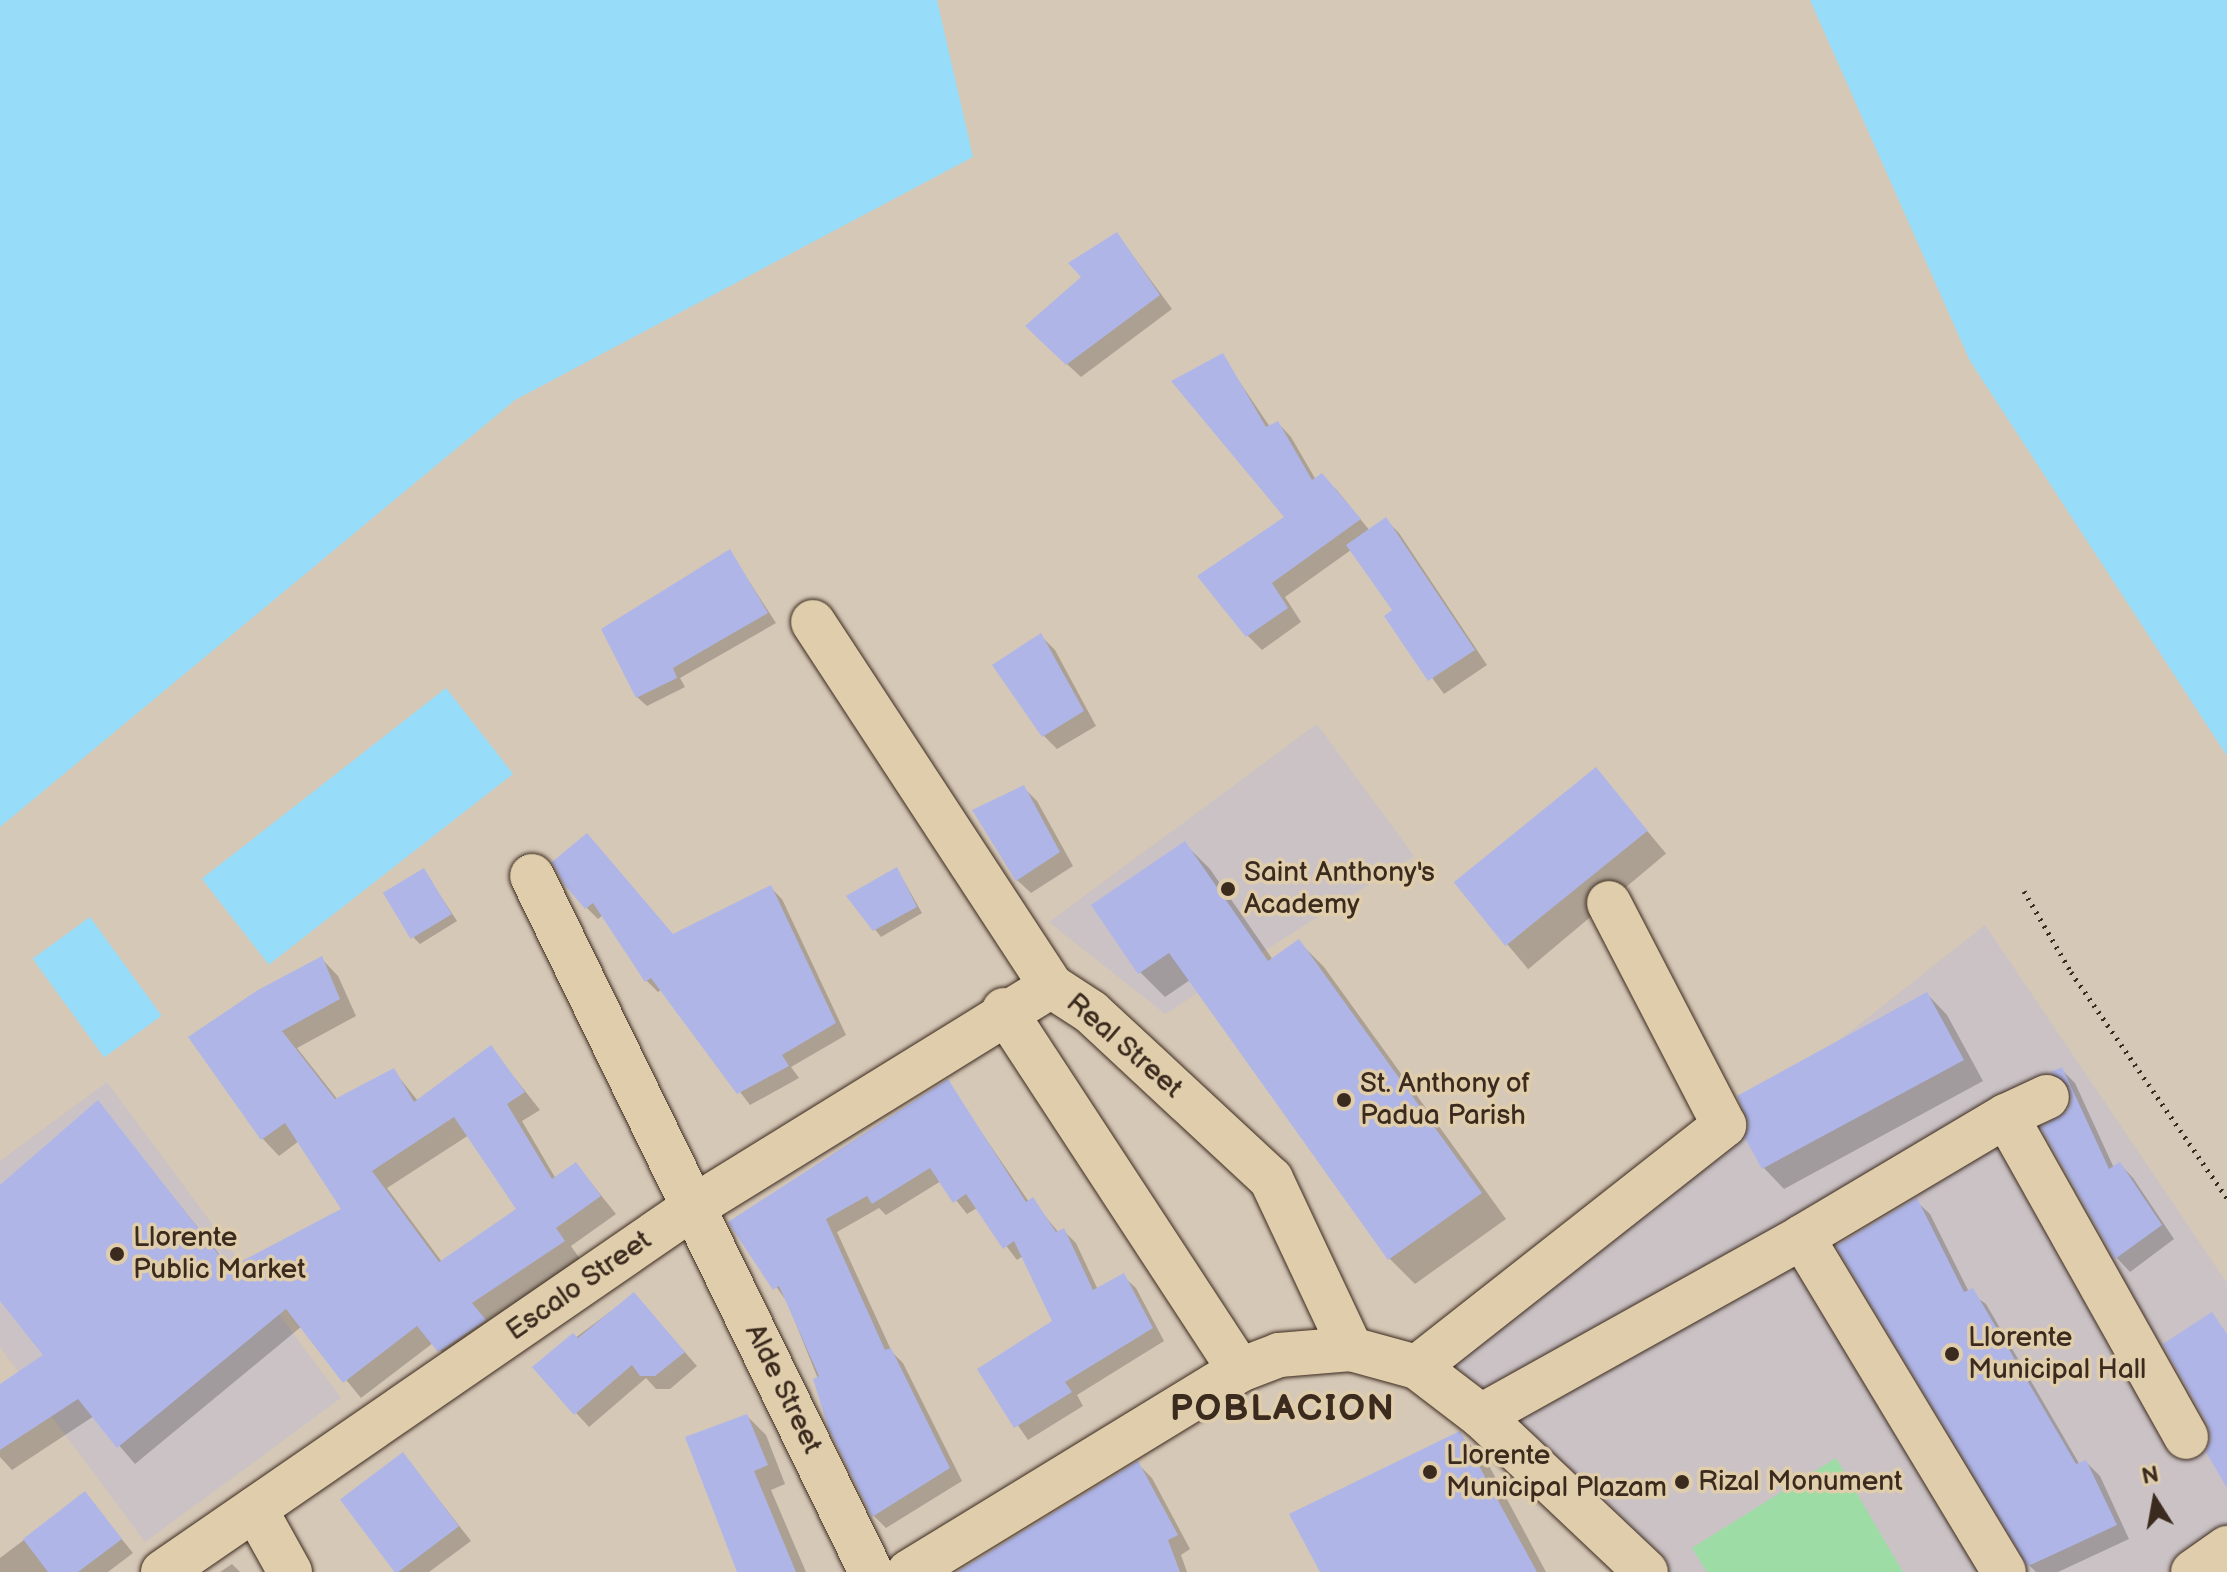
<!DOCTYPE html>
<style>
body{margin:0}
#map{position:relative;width:2227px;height:1572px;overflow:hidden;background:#d6c8b7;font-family:"Balsamiq Sans",sans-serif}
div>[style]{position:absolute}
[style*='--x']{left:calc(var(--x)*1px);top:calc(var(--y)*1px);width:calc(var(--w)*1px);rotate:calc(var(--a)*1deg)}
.built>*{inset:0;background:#cac2c5}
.green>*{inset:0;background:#9ddca5}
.water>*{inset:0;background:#97dcf9;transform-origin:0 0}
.shadow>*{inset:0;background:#0003;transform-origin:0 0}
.building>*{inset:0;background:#afb5e6;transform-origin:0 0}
.path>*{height:5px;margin-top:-2.5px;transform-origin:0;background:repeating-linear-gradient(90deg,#3b2a1e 0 2px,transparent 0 8px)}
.roads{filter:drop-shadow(0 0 2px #3b2a1e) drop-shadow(0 0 2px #3b2a1e)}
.minor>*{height:44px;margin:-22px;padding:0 22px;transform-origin:22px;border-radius:22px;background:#e0cdab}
.dots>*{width:22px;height:22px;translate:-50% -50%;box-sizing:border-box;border:4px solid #e0cdab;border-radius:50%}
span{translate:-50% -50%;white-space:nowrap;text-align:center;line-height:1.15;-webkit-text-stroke:7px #e0cdab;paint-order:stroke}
.poi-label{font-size:28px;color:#3b2a1e}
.left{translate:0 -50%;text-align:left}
.street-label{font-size:28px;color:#3b2a1e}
.district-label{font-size:36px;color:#3b2a1e;font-weight:700;letter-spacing:2px}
.north{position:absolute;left:2115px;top:1460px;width:80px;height:80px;-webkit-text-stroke:6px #e0cdab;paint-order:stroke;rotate:349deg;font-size:22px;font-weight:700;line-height:32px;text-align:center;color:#3b2a1e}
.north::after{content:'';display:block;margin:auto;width:28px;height:36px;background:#3b2a1e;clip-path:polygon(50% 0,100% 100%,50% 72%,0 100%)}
</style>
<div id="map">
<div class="built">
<div style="clip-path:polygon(1317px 724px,1414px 856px,1165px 1014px,1049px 922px)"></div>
<div style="clip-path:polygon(1985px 925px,2227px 1283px,2227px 1528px,2174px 1572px,1645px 1572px,1428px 1365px)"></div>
<div style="clip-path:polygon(107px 1082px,341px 1398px,145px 1542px,0 1347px,0 1161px)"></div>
</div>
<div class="green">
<div style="clip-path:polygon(1836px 1458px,1903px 1572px,1707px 1572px,1692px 1548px)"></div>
</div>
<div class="water">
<div style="clip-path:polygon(0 0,937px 0,973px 157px,515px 400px,0 827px)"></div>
<div style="clip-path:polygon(1810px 0,2227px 0,2227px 756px,1970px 361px)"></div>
<div style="left:446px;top:688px;width:109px;height:310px;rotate:52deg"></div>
<div style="left:90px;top:917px;width:122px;height:71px;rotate:54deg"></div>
</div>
<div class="shadow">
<div style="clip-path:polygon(1117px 234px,1172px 309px,1081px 377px,1041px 340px)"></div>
<div style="clip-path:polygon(1222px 356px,1270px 427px,1278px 423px,1291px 437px,1316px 480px,1336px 489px,1370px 531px,1386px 520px,1399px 533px,1487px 665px,1444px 694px,1387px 617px,1395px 611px,1351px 550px,1285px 597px,1301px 622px,1262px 650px,1248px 636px,1200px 576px,1287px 517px)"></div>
<div style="clip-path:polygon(730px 552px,776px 623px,680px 678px,685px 687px,647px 706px,637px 697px)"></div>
<div style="clip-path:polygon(1041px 636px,1055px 650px,1096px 726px,1057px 749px,1044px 736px)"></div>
<div style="left:1596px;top:770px;width:109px;height:180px;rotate:50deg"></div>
<div style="clip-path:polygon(1023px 787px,1037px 801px,1073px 866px,1031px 893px,1017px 880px)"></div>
<div style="clip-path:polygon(1185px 844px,1210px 869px,1273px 960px,1299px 942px,1324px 967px,1506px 1219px,1415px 1284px,1390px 1259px,1190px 980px,1165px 997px,1140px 972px)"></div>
<div style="clip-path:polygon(555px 863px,674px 936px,770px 887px,782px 899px,846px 1035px,791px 1067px,799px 1078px,750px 1105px,662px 989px,658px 992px,646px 980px,603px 915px,598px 919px,587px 908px)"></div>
<div style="clip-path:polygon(897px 869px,922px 913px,881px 937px,849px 896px)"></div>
<div style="clip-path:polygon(424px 871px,457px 921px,420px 944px,414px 938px)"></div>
<div style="clip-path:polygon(evenodd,322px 959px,338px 976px,356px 1016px,297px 1048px,338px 1100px,394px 1071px,418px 1101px,491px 1048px,540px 1110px,522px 1121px,556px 1179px,576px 1164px,616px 1214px,571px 1246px,580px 1259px,488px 1321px,501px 1337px,457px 1368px,433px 1343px,361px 1398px,302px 1326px,135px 1464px,94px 1416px,12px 1470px,0 1457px,0 1386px,45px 1355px,0 1298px,0 1188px,98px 1103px,231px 1269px,344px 1209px,299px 1141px,279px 1156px,263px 1139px,191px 1037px,322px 959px,469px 1135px,519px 1209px,442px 1262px,387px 1188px,469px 1135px)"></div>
<div style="clip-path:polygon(1927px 994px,1947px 1015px,1983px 1081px,1784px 1189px,1764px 1168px,1747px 1137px)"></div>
<div style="clip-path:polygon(2061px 1069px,2075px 1083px,2114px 1168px,2120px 1164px,2133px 1178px,2174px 1239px,2130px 1272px,2117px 1258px,2044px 1128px,2069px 1113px,2074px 1100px,2072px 1090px,2053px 1073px)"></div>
<div style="clip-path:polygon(947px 1082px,1029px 1202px,1032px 1200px,1059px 1233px,1063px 1230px,1076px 1243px,1098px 1290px,1123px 1276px,1136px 1288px,1164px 1341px,1077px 1395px,1083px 1406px,1028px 1440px,980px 1370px,1054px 1322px,1023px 1256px,1017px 1260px,977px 1208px,967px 1214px,941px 1181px,886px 1215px,879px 1208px,837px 1232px,892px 1352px,903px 1363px,962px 1481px,886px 1528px,873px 1515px,787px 1302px,731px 1222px)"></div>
<div style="clip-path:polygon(1916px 1201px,1930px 1214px,1969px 1292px,1986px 1304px,2080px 1465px,2086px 1462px,2100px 1476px,2129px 1539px,2058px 1572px,2036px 1572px,2029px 1565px)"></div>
<div style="clip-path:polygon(634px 1294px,697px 1366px,670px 1389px,656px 1389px,646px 1378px,589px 1427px,535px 1368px)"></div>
<div style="clip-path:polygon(747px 1416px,766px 1435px,785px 1484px,771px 1490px,806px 1572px,741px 1572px)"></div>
<div style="clip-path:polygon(1459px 1434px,1486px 1460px,1546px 1572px,1321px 1572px)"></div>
<div style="clip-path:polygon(403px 1454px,471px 1541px,429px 1572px,397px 1572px,343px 1499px)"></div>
<div style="clip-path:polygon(1138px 1464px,1152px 1478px,1190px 1549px,1181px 1555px,1187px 1572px,990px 1572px)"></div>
<div style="clip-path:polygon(85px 1494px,133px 1553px,108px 1572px,0 1572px,0 1558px)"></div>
<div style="clip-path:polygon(232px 1564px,240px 1572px,220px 1572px)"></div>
</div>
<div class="building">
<div style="clip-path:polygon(1117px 232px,1160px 295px,1066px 365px,1025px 326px,1081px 277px,1068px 263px)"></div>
<div style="clip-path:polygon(1223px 353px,1266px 427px,1278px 421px,1312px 480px,1322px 473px,1361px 519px,1272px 583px,1288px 608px,1246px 637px,1197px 576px,1284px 517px,1171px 381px)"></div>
<div style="clip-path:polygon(1386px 517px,1475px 650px,1428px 681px,1384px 616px,1392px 610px,1346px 545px)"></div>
<div style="clip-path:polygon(730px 549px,768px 613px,673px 668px,677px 678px,636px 698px,601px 629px)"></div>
<div style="clip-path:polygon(1041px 633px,1084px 711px,1042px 737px,992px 665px)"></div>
<div style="left:1596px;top:767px;width:82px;height:183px;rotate:51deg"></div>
<div style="clip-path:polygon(1024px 785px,1060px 852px,1016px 881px,972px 810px)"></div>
<div style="clip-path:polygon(587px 833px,673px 934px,771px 885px,836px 1023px,782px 1055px,789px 1066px,737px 1094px,651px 978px,645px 982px,593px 903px,585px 909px,564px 884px,552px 862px)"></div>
<div style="clip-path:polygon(1185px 841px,1268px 961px,1299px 939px,1482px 1193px,1388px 1260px,1169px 953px,1138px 974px,1091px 905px)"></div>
<div style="clip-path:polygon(897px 867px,917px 907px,873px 931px,846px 896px)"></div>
<div style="left:424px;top:868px;width:54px;height:48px;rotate:59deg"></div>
<div style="clip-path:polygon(evenodd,322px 956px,340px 999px,282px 1031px,335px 1099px,394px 1068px,414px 1102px,491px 1045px,525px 1092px,507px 1104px,552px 1179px,576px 1162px,601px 1196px,556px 1228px,565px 1241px,472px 1303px,486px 1320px,438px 1352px,417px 1326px,343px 1383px,286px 1309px,117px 1448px,78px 1399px,0 1450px,0 1384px,43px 1355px,0 1301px,0 1185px,98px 1100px,229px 1268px,341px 1209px,285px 1123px,261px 1140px,188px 1037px,258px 990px,322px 956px,454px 1117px,516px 1209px,439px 1262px,372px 1171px,454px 1117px)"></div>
<div style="clip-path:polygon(1927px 992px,1964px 1060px,1762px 1169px,1745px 1138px,1749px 1124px,1737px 1096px)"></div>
<div style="clip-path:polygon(2062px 1067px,2109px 1169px,2120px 1162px,2162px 1225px,2115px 1259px,2041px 1127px,2067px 1112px,2072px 1100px,2069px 1086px,2050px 1072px)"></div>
<div style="clip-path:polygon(948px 1079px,1026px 1202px,1033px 1197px,1056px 1232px,1064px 1228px,1093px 1290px,1124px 1273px,1153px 1328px,1065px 1382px,1072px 1392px,1014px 1428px,977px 1369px,1052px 1321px,1014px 1241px,1003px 1249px,966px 1194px,953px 1203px,930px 1168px,872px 1204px,867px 1196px,826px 1219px,885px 1350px,891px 1348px,950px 1468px,872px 1517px,828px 1427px,813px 1379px,819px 1376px,779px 1286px,773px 1290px,728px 1222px)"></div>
<div style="clip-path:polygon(1917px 1198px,1964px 1292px,1973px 1288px,2076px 1464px,2086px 1460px,2117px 1525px,2028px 1566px,1836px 1246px)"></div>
<div style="clip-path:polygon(634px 1292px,685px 1352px,655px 1376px,640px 1376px,632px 1365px,574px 1415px,532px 1367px,573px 1333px,578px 1338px)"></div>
<div style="clip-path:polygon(2212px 1312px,2227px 1334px,2227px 1488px,2206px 1452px,2211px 1438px,2208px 1425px,2163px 1344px)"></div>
<div style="clip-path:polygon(747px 1414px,768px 1465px,754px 1471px,796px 1572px,737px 1572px,685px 1437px)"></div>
<div style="clip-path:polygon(1460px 1431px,1537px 1572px,1320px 1572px,1289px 1514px)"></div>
<div style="left:403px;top:1452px;width:93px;height:79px;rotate:53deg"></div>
<div style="clip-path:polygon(1138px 1461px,1178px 1535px,1168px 1540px,1180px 1572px,957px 1572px)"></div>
<div style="clip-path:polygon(85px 1491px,122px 1539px,78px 1572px,48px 1572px,23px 1539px)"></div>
</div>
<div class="path">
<div style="--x:2024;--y:891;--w:94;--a:59.9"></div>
<div style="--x:2071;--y:972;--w:275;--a:55.4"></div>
</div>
<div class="roads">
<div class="minor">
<div style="--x:813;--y:622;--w:435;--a:56.8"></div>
<div style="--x:532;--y:876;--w:774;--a:64.03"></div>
<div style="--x:1004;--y:1010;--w:430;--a:56.8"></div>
<div style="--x:2006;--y:1116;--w:368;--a:60.7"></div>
<div style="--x:1802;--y:1237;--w:391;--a:58.9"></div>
<div style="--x:1417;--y:1367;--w:391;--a:-38.2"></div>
<div style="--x:1724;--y:1125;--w:250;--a:-117.4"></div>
<div style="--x:1481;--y:1416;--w:368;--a:-29.1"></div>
<div style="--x:1802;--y:1237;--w:237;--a:-30.7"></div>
<div style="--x:2006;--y:1116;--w:45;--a:-24.9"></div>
<div style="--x:255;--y:1509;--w:72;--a:60.9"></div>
<div style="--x:163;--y:1572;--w:646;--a:-34.53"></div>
<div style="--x:695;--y:1206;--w:418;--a:-31.7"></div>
<div style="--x:1051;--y:986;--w:48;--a:33"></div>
<div style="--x:1091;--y:1012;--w:246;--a:42.9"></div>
<div style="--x:1271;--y:1179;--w:188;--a:64.8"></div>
<div style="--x:909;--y:1572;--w:388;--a:-31.4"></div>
<div style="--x:1240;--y:1370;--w:42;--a:-21"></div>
<div style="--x:1279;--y:1355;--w:72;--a:-4.8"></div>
<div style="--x:1351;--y:1349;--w:68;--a:15.3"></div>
<div style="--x:1417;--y:1367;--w:81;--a:37.4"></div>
<div style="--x:1481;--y:1416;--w:227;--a:43.4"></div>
<div style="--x:2193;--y:1572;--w:42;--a:-35.2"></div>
</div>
</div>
<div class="dots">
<div style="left:1228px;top:889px;background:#3b2a1e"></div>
<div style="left:1344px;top:1100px;background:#3b2a1e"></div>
<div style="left:117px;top:1254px;background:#3b2a1e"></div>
<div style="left:1952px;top:1354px;background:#3b2a1e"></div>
<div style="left:1430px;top:1472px;background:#3b2a1e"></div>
<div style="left:1682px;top:1482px;background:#3b2a1e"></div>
</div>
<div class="poi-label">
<span class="left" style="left:1244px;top:889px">Saint Anthony's<br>Academy</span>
<span class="left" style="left:1360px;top:1100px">St. Anthony of<br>Padua Parish</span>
<span class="left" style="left:133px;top:1254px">Llorente<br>Public Market</span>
<span class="left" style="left:1968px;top:1354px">Llorente<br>Municipal Hall</span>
<span class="left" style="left:1446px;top:1472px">Llorente<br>Municipal Plazam</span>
<span class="left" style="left:1698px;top:1482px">Rizal Monument</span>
</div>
<div class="street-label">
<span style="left:1124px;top:1046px;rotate:41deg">Real Street</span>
<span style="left:579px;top:1286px;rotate:-35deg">Escalo Street</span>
<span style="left:783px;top:1389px;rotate:64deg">Alde Street</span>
</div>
<div class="district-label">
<span style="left:1283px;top:1410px">POBLACION</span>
</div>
<div class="north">N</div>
</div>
